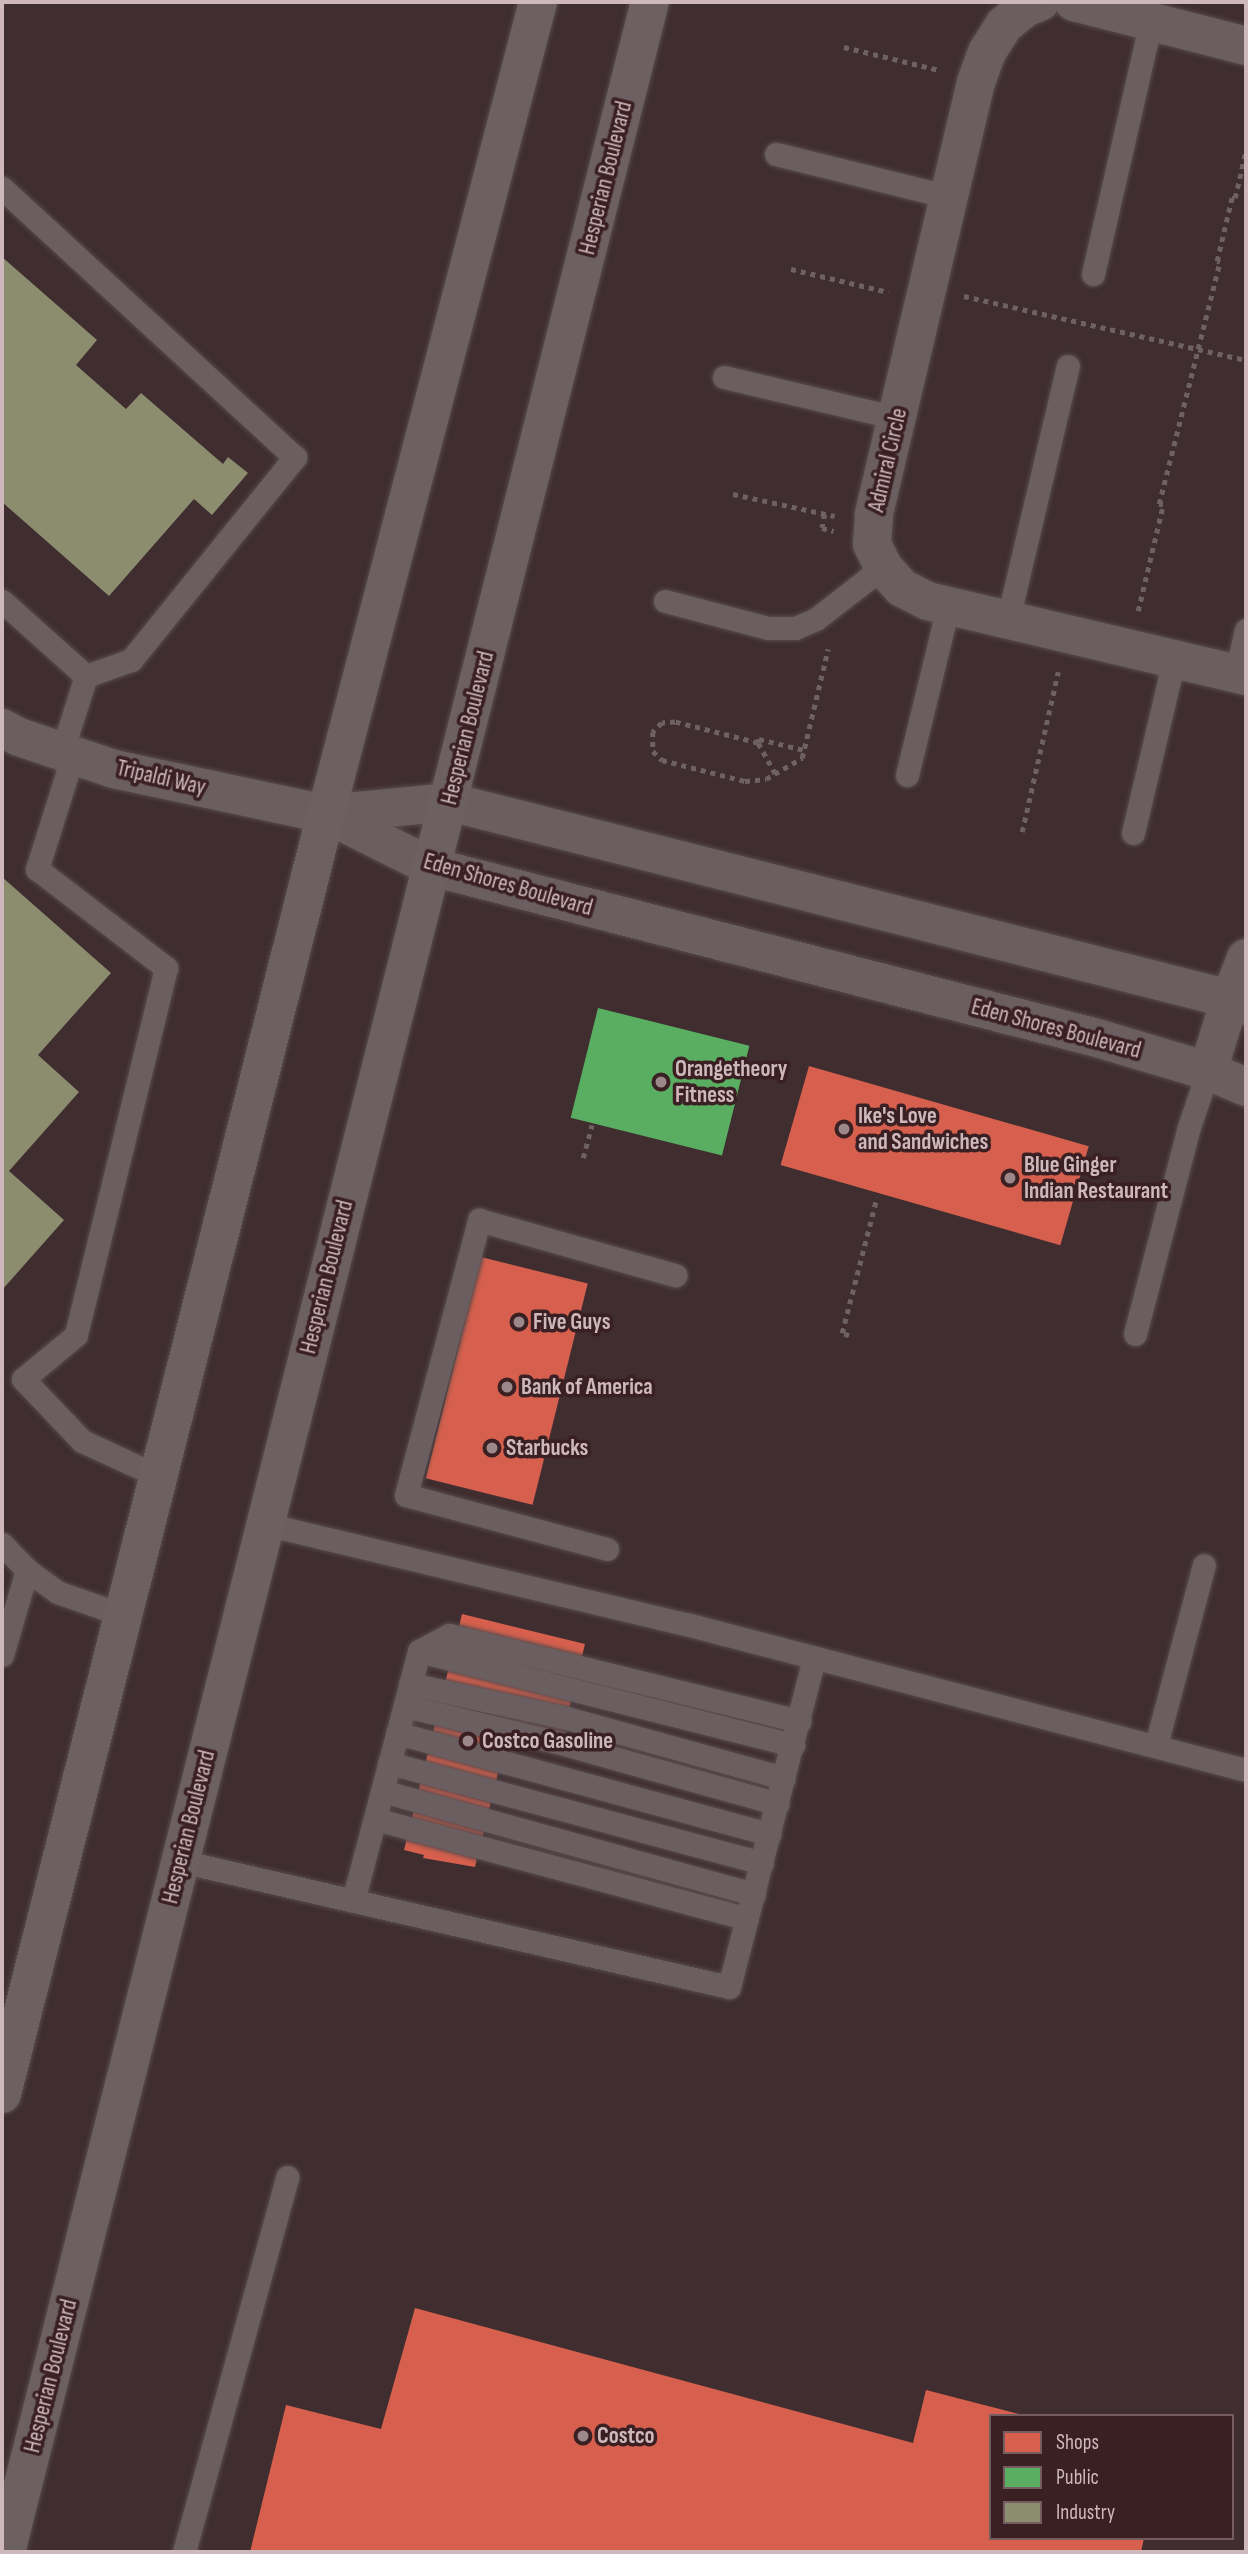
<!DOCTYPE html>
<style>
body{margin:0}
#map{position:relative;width:1248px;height:2554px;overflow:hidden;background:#3f2d30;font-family:"Sofia Sans Condensed",sans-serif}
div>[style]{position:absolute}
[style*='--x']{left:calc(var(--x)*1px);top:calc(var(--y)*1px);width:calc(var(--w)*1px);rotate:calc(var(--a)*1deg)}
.shops>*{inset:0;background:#d6604d;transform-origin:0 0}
.public>*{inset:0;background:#5aae61;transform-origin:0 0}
.industry>*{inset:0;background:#8c8c6e}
.path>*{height:4.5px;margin-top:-2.25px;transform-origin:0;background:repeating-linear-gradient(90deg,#6e6164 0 5px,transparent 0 10px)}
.roads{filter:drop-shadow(0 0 2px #574a4c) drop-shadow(0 0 2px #574a4c)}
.service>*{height:23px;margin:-11.5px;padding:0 11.5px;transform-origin:11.5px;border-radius:11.5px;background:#6b5e60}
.minor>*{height:38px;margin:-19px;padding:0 19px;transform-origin:19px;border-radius:19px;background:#6b5e60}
.tertiary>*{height:38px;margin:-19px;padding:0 19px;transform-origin:19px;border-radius:19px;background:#6b5e60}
.primary>*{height:38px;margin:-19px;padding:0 19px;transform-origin:19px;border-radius:19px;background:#6d6062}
.dots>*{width:19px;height:19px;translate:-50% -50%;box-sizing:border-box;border:4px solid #3a1f23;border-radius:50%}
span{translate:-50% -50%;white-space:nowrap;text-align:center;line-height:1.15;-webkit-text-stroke:7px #3a1f23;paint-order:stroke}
.street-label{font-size:23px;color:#ceb8bb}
.poi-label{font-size:23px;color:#ceb8bb;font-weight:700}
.left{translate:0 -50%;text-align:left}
.frame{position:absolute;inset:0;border:4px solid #ceb8bb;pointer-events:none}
.legend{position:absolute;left:989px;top:2414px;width:245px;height:126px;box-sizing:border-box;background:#3a1f23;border:2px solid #755c60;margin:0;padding:9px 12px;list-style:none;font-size:21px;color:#ceb8bb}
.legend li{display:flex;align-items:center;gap:14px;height:35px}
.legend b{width:35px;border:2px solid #755c60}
</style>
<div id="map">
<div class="shops">
<div style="left:809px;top:1066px;width:291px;height:103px;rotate:16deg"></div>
<div style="left:481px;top:1257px;width:110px;height:228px;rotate:14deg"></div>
<div style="clip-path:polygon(462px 1614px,585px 1644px,558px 1753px,506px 1740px,475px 1867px,423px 1858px,424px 1855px,404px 1850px)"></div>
<div style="clip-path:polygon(415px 2308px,913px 2443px,926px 2390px,1023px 2415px,991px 2416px,991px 2538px,1144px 2538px,1141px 2552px,250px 2552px,286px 2405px,381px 2429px)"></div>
</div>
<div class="public">
<div style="left:598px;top:1008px;width:156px;height:113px;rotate:14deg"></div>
</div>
<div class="industry">
<div style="clip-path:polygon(2px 257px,97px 340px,76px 365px,126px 409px,141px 393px,223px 464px,228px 457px,248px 473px,212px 515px,194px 499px,109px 596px,2px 502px)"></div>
<div style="clip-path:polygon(2px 877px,111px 973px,38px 1055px,79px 1092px,9px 1171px,64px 1220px,2px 1290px)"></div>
</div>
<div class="path">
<div style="--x:844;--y:47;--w:98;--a:13.6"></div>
<div style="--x:791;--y:269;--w:100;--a:13.3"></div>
<div style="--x:964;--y:296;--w:289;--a:12.8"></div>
<div style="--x:733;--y:494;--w:104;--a:12.2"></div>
<div style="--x:825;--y:514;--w:14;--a:102"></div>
<div style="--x:822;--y:528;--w:12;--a:14"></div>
<div style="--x:1138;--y:611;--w:109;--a:-76.7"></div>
<div style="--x:1163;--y:505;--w:4;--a:-166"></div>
<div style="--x:1159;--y:504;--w:250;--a:-75.9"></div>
<div style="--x:1220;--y:262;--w:3;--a:-162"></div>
<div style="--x:1217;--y:261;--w:66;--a:-76.8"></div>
<div style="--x:1232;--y:197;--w:3;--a:18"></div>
<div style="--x:1235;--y:198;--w:49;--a:-77.1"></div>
<div style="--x:758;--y:743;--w:4;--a:-76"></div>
<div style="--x:759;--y:739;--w:46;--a:13.7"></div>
<div style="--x:775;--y:774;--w:35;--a:-119"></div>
<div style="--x:758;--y:743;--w:86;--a:-165.8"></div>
<div style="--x:675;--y:722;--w:13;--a:176"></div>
<div style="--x:662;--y:723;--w:13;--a:135"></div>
<div style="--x:653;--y:732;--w:19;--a:90"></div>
<div style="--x:653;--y:751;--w:13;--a:45"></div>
<div style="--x:662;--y:760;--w:86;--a:14.2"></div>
<div style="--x:745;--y:781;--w:21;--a:-5"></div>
<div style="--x:766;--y:779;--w:42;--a:-30.3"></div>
<div style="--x:802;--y:758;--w:112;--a:-76.6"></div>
<div style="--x:1022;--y:832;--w:164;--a:-77.3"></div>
<div style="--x:583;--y:1158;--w:34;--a:-75"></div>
<div style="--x:849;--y:1336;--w:8;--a:-157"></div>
<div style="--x:842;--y:1333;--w:140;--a:-75.6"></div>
</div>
<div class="roads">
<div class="service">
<div style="--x:776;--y:154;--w:179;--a:13.9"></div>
<div style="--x:2;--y:188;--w:398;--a:42.6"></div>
<div style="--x:295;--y:457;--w:261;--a:128.9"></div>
<div style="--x:131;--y:660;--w:48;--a:160.4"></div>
<div style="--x:1093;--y:274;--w:260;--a:-77.1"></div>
<div style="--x:724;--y:377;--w:179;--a:13.3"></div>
<div style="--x:2;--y:601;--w:113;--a:41.8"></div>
<div style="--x:665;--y:601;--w:106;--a:14.7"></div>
<div style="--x:768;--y:628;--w:27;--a:0"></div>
<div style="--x:795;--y:628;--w:23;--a:-23"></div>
<div style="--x:816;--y:619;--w:85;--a:-37.8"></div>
<div style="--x:1008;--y:619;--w:260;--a:-76.7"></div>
<div style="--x:1236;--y:673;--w:44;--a:-76.9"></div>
<div style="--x:62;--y:751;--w:79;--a:-72.3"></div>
<div style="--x:73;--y:755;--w:120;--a:107.5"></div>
<div style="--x:37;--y:869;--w:163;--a:37.5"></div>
<div style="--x:166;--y:968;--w:378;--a:103.8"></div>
<div style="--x:76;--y:1335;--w:69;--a:140.3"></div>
<div style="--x:23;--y:1379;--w:86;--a:46.4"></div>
<div style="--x:82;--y:1441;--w:84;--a:24.7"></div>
<div style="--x:907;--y:775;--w:173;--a:-76.3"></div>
<div style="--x:1133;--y:833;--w:179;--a:-76.7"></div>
<div style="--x:1135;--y:1334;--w:214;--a:-75.4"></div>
<div style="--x:1189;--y:1127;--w:59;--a:-71.3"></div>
<div style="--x:265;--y:1524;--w:433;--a:13.4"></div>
<div style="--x:686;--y:1624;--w:579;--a:14.61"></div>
<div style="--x:2;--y:1544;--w:36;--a:46"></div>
<div style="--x:27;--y:1570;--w:37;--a:36"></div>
<div style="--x:57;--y:1592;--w:70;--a:19.2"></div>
<div style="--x:607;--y:1549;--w:208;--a:-165"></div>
<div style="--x:406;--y:1495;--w:285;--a:-75.1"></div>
<div style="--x:479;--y:1220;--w:204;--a:15.7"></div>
<div style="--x:419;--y:1651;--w:386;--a:14.1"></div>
<div style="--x:2;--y:1655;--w:89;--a:-73.6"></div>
<div style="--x:410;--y:1684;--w:161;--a:12.2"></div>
<div style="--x:567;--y:1718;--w:225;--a:15.5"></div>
<div style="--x:405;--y:1706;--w:159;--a:13.4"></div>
<div style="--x:560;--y:1743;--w:226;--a:15.6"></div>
<div style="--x:397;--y:1733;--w:386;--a:15.2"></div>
<div style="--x:1156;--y:1745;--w:186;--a:-75.1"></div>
<div style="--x:389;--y:1763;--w:386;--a:15"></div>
<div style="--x:382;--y:1791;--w:386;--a:15.5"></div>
<div style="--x:375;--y:1819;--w:385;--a:15"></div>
<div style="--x:180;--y:1861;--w:563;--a:12.93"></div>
<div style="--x:729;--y:1987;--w:340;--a:-75.5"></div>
<div style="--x:353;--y:1901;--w:259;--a:-75.2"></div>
<div style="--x:419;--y:1651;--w:34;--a:-28"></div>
<div style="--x:449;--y:1635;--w:361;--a:13.8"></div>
<div style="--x:184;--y:2552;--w:389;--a:-74.6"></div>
</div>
<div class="minor">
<div style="--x:1040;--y:2;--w:16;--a:158"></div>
<div style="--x:1025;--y:8;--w:27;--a:141"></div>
<div style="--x:1004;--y:25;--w:32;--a:122"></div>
<div style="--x:987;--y:52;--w:32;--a:110"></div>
<div style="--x:976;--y:82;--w:445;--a:103.3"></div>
<div style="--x:874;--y:515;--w:29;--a:94"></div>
<div style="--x:872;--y:544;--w:25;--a:64"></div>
<div style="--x:883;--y:567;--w:28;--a:48"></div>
<div style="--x:902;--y:588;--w:29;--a:27"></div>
<div style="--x:928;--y:601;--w:327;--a:13.3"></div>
<div style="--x:1074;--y:2;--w:178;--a:14.3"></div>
<div style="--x:2;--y:728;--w:19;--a:28"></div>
<div style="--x:19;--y:737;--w:100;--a:18.6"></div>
<div style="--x:114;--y:769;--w:217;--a:12"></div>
<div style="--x:1230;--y:999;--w:44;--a:-68.7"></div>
</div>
<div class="tertiary">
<div style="--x:326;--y:814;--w:119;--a:26.6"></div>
<div style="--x:432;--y:867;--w:687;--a:14.42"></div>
<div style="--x:1097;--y:1038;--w:116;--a:16.6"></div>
<div style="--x:1208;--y:1071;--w:41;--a:22.8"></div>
<div style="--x:326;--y:814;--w:125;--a:-5.5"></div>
<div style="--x:450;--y:802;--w:804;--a:14.17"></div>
<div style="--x:1230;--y:999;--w:17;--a:24"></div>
<div style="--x:1208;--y:1071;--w:75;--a:-73"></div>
</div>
<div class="primary">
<div style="--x:2;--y:2094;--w:1320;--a:-75.8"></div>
<div style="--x:326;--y:814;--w:839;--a:-75.37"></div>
<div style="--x:6;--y:2552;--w:2630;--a:-75.83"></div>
</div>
</div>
<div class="dots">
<div style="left:661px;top:1082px;background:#9c878a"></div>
<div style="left:844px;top:1129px;background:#9c878a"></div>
<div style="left:1010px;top:1178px;background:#9c878a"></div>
<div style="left:519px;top:1322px;background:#9c878a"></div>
<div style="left:507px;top:1387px;background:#9c878a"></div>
<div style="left:492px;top:1448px;background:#9c878a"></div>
<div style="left:468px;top:1741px;background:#9c878a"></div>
<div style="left:583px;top:2436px;background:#9c878a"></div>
</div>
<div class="street-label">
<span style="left:606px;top:178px;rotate:-76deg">Hesperian Boulevard</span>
<span style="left:888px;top:460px;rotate:-77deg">Admiral Circle</span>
<span style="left:468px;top:728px;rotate:-76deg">Hesperian Boulevard</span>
<span style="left:161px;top:778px;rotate:13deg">Tripaldi Way</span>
<span style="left:508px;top:885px;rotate:16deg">Eden Shores Boulevard</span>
<span style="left:1056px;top:1029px;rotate:15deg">Eden Shores Boulevard</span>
<span style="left:327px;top:1277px;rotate:-76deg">Hesperian Boulevard</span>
<span style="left:189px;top:1827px;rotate:-76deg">Hesperian Boulevard</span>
<span style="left:51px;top:2376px;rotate:-76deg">Hesperian Boulevard</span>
</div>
<div class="poi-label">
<span class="left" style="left:675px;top:1082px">Orangetheory<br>Fitness</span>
<span class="left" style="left:858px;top:1129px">Ike's Love<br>and Sandwiches</span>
<span class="left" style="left:1024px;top:1178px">Blue Ginger<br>Indian Restaurant</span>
<span class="left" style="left:533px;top:1322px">Five Guys</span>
<span class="left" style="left:521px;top:1387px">Bank of America</span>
<span class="left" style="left:506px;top:1448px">Starbucks</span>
<span class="left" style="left:482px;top:1741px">Costco Gasoline</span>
<span class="left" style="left:597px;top:2436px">Costco</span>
</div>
<div class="frame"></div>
<ul class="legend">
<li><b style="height:19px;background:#d6604d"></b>Shops</li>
<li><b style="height:19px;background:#5aae61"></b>Public</li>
<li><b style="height:19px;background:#8c8c6e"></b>Industry</li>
</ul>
</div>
